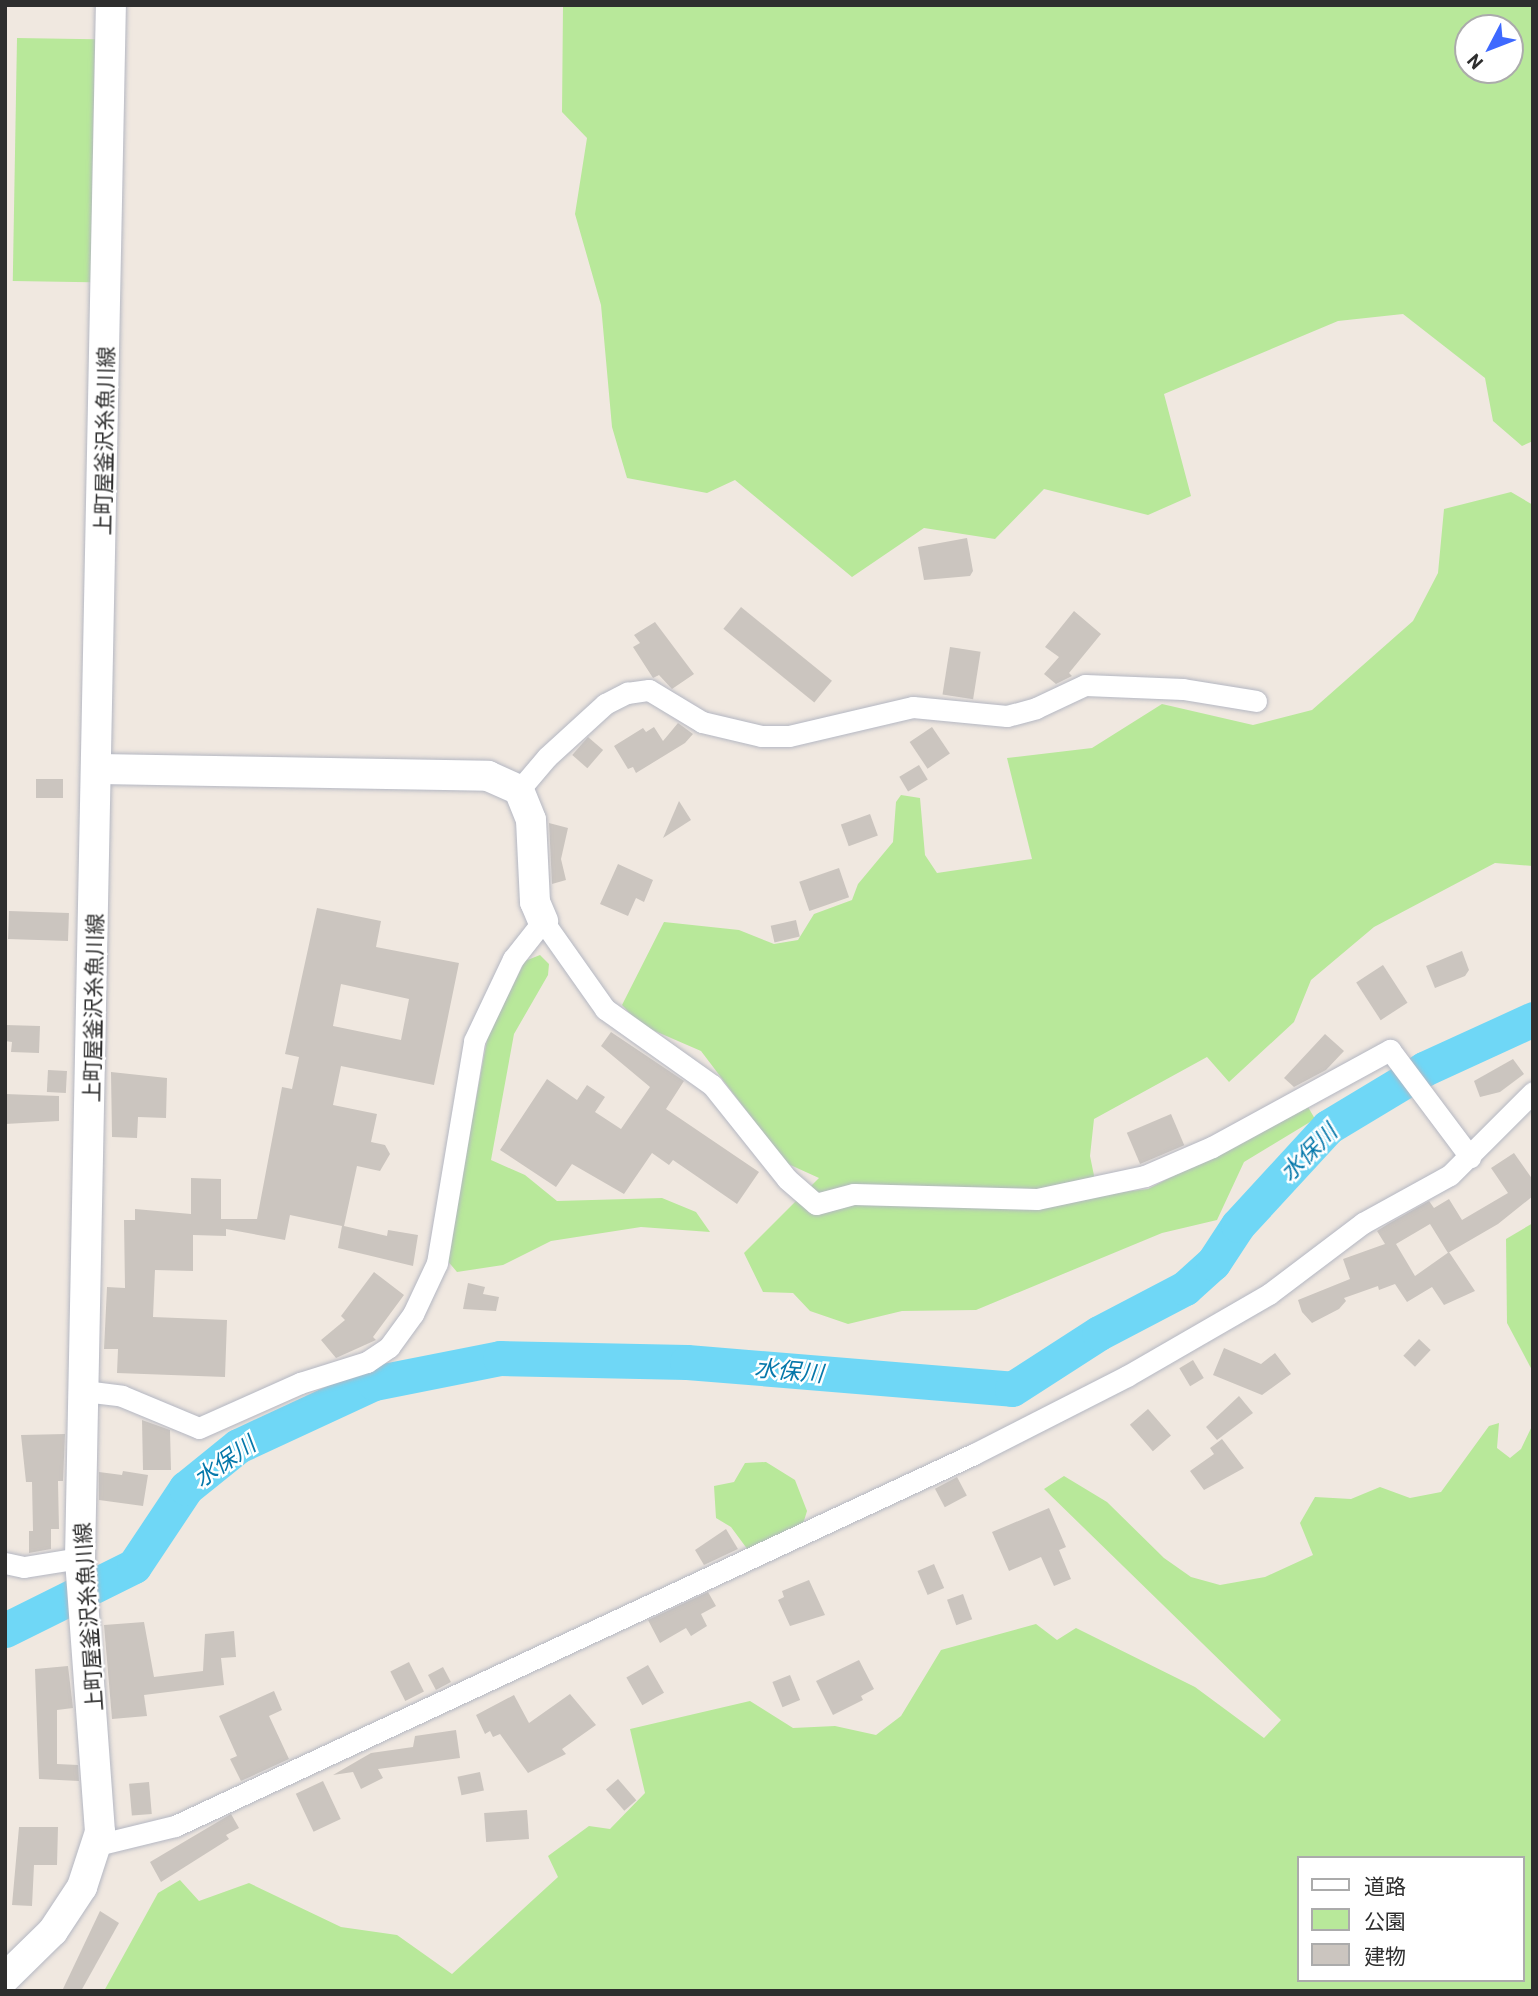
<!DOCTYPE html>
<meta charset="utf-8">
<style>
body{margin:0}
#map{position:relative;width:1538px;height:1996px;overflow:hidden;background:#f0e8e0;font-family:Barlow,"Noto Sans JP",sans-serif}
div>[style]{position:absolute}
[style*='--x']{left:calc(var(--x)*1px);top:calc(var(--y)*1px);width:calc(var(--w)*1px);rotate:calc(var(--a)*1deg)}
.green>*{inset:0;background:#b8e89a;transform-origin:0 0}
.river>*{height:35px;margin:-17.5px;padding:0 17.5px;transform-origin:17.5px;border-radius:17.5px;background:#6fd7f6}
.building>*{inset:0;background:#cbc5bf;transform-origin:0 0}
.roads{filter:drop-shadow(0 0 2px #b4b7c2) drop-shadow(0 0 2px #b4b7c2)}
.street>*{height:21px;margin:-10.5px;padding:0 10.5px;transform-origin:10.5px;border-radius:10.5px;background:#fff}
.secondary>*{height:30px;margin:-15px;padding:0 15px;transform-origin:15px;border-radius:15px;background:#fff}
span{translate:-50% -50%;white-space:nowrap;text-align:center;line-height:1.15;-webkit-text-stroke:5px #fff;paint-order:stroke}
.street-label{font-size:21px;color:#2e2e2e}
.water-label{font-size:23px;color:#0678aa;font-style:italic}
.frame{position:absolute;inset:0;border:7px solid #2e2e2e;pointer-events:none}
.legend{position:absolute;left:1297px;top:1856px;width:228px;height:126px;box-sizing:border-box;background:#fff;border:2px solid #ababab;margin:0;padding:9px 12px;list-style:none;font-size:21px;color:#2e2e2e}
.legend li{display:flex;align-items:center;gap:14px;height:35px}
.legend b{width:35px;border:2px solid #ababab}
.north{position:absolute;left:1454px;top:14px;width:70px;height:70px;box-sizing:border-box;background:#fff;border:2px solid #ababab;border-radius:50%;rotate:228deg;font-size:19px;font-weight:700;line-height:28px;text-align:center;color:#2e2e2e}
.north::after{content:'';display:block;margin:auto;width:24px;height:32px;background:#3e69ff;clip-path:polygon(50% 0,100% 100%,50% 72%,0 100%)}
</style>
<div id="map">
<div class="green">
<div style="clip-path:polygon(evenodd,563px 5px,1533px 5px,1533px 441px,1522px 446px,1493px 421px,1485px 378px,1403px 314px,1338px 321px,1164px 394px,1191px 496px,1148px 515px,1044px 489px,995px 539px,924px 528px,852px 577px,735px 480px,707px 493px,627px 478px,612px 427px,601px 305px,575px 214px,587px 138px,562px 112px,563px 5px,1510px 28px,1510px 70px,1468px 70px,1468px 28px,1510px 28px)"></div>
<div style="left:17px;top:38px;width:78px;height:243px;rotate:1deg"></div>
<div style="clip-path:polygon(1511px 492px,1533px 505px,1533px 866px,1495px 863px,1374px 927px,1311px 980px,1294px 1022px,1229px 1082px,1207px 1057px,1094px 1119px,1090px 1156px,1098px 1195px,1148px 1189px,1308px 1107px,1315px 1119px,1244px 1162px,1217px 1220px,1162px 1233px,976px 1310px,902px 1311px,848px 1324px,810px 1311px,793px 1293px,763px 1292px,744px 1253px,819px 1178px,786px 1163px,701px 1051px,641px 1025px,622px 1005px,664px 922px,739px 930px,774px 944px,798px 940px,814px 914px,852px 900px,858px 884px,893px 842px,896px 802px,901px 795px,920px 798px,925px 855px,937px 873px,1032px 859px,1007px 758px,1092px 748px,1162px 704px,1253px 725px,1312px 710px,1413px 621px,1438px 573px,1444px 509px)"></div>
<div style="clip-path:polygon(540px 955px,549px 964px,548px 975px,514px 1034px,491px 1160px,525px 1175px,557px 1201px,662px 1198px,696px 1212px,710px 1232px,641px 1227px,551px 1241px,503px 1265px,457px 1272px,446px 1259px,488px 1035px,525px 961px)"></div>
<div style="clip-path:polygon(1533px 1223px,1533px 1372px,1507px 1323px,1506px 1239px)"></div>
<div style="clip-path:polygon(evenodd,1499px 1423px,1497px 1448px,1510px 1458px,1521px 1449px,1533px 1424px,1533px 1991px,104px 1991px,158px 1893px,180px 1880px,199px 1901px,249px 1883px,341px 1927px,397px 1935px,452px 1974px,558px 1877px,548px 1856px,589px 1826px,610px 1829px,645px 1793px,630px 1729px,750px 1701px,793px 1728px,835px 1726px,876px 1735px,901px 1716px,941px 1650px,1036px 1624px,1057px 1640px,1076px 1628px,1195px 1687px,1264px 1738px,1281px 1720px,1044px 1489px,1064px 1476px,1107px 1502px,1164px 1558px,1191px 1577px,1220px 1585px,1265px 1577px,1313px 1555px,1300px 1523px,1315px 1497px,1351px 1499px,1380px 1487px,1410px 1498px,1441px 1492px,1489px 1426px,1499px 1423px,1298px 1858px,1522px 1858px,1522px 1980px,1298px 1980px,1298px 1858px)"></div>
<div style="clip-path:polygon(766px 1462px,795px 1480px,807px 1511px,803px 1524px,748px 1550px,731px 1527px,716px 1518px,714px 1486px,734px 1482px,745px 1463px)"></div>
</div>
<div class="river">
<div style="--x:5;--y:1630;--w:144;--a:-26.4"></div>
<div style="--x:134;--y:1566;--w:94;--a:-56.3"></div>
<div style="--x:186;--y:1488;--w:67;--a:-38.9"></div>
<div style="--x:238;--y:1446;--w:150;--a:-24.9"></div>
<div style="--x:374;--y:1383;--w:128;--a:-11.2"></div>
<div style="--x:500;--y:1358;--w:187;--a:1.2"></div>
<div style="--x:687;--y:1362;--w:326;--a:4.7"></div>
<div style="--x:1012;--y:1389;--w:103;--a:-32.8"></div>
<div style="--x:1099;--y:1333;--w:97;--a:-27.6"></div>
<div style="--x:1185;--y:1288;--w:38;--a:-42"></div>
<div style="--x:1213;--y:1263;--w:45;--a:-56.7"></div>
<div style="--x:1238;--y:1225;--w:133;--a:-47.4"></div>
<div style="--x:1328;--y:1127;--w:112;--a:-31.1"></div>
<div style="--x:1424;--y:1069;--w:120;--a:-24.6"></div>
</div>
<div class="building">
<div style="clip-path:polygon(967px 538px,973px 571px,970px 576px,924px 580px,918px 547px)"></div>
<div style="left:741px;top:607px;width:117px;height:28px;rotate:39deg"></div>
<div style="clip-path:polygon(1074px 611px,1101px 634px,1069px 673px,1072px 676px,1056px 684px,1044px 674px,1059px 657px,1045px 647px)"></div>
<div style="clip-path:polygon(655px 622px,694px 674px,672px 689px,659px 675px,653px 678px,633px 647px,640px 643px,634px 635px)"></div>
<div style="left:950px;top:647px;width:31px;height:48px;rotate:9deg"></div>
<div style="clip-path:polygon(678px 723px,693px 734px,685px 743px,636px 773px,633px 767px,628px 769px,614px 746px,643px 728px,646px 732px,654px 727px,663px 741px)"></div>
<div style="left:932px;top:727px;width:32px;height:27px;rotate:56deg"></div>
<div style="left:588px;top:737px;width:20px;height:24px;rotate:41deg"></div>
<div style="left:919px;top:765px;width:17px;height:23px;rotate:59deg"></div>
<div style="left:36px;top:779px;width:27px;height:19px"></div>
<div style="clip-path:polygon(679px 801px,691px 820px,663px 838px)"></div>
<div style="left:870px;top:814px;width:23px;height:31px;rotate:70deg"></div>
<div style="clip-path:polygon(549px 823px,568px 828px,561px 859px,566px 880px,552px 884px)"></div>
<div style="clip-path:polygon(618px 864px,653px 880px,644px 902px,636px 898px,628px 916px,600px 904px)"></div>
<div style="left:839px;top:868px;width:31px;height:42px;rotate:71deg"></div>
<div style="clip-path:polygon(evenodd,317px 908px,381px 921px,376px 947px,459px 963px,434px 1085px,341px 1066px,333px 1105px,377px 1114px,371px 1142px,385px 1145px,390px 1154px,380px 1171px,357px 1166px,344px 1226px,387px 1236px,388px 1230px,418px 1235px,413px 1266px,338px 1248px,342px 1226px,290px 1215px,285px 1240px,226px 1229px,226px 1236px,193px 1235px,193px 1271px,155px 1270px,153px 1317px,227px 1320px,225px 1377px,117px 1373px,118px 1349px,104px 1349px,105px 1329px,107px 1287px,125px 1288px,124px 1220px,135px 1220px,135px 1209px,191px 1214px,191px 1178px,221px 1179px,221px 1219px,257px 1219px,282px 1087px,292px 1089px,299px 1057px,285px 1054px,317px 908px,341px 984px,409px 999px,401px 1040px,333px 1026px,341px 984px)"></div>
<div style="left:9px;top:911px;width:60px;height:28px;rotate:2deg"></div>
<div style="left:796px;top:920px;width:17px;height:26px;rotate:77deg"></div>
<div style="clip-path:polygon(1462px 951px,1469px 970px,1465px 976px,1435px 988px,1426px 966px)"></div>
<div style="left:1383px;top:965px;width:45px;height:32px;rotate:57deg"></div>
<div style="clip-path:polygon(5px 1025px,40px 1026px,39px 1053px,11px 1052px,12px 1042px,5px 1041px)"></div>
<div style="clip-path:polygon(611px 1032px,684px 1081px,666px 1109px,759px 1172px,737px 1204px,673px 1160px,669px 1165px,652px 1153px,624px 1194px,572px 1164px,556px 1187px,500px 1150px,547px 1079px,577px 1100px,587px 1085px,605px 1097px,595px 1112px,621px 1129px,650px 1087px,601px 1046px)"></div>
<div style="clip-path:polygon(1325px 1034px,1344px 1051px,1326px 1070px,1294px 1087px,1284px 1078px)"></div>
<div style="clip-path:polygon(1513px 1059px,1524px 1074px,1500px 1092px,1480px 1097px,1474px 1081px)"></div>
<div style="left:48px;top:1070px;width:19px;height:22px;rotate:3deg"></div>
<div style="clip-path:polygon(111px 1072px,167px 1078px,166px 1118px,138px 1117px,137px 1138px,112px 1137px)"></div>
<div style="clip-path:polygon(5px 1094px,59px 1096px,59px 1121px,5px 1124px)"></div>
<div style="left:1171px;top:1114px;width:34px;height:48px;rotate:67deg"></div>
<div style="clip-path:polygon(1514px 1153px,1533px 1180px,1533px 1196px,1498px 1224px,1448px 1253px,1430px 1224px,1396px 1244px,1415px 1276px,1449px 1252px,1475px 1291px,1444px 1305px,1432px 1287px,1407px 1302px,1395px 1284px,1379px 1290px,1378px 1286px,1344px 1298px,1346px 1301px,1339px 1309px,1312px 1323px,1302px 1312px,1298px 1300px,1350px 1279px,1343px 1259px,1385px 1244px,1377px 1231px,1388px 1224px,1429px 1201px,1434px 1208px,1449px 1199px,1462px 1220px,1508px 1193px,1491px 1168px)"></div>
<div style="clip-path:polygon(374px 1272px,404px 1295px,373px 1337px,376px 1340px,336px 1358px,321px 1340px,345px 1320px,341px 1316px)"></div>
<div style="clip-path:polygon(468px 1283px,485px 1287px,483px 1294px,499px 1297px,496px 1311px,463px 1309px)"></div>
<div style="left:1419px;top:1339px;width:16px;height:23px;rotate:43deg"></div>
<div style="clip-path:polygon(1224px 1348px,1261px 1364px,1275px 1353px,1291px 1374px,1262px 1395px,1213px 1375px)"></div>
<div style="left:1193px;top:1360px;width:21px;height:16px;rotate:59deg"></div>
<div style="clip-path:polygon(1239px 1396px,1253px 1413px,1217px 1440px,1206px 1427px)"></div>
<div style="left:1148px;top:1409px;width:35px;height:24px;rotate:49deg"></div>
<div style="clip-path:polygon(142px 1420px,170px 1430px,171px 1470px,143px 1470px)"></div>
<div style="clip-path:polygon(65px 1434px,63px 1481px,58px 1481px,59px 1529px,51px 1529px,51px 1549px,29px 1553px,29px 1531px,33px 1531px,32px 1482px,26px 1482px,21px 1435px)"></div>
<div style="clip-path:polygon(1222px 1439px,1244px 1468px,1204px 1490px,1190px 1471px,1214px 1454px,1210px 1448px)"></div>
<div style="clip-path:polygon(123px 1471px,148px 1475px,143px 1506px,99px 1500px,99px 1472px,122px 1475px)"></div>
<div style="left:957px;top:1477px;width:21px;height:25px;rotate:62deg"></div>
<div style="clip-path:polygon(1049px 1508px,1066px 1547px,1059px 1550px,1071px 1579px,1054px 1586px,1041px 1557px,1009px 1571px,992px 1532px)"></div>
<div style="clip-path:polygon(726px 1529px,738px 1549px,704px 1565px,695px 1550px)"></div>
<div style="left:934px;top:1564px;width:26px;height:18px;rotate:67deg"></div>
<div style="clip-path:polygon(809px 1580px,825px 1615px,790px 1626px,778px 1600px,784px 1597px,782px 1591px)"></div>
<div style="clip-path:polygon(708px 1592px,716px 1606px,701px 1614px,707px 1626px,691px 1636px,686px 1628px,660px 1643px,648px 1620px)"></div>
<div style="left:963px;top:1594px;width:27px;height:17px;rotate:70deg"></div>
<div style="clip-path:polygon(144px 1622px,154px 1677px,203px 1671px,205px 1634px,234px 1631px,236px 1657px,221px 1658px,224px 1685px,144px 1695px,147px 1716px,112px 1719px,104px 1625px)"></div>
<div style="clip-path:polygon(859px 1660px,874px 1689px,861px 1696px,863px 1700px,833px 1715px,816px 1681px)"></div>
<div style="left:409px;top:1662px;width:33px;height:21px;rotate:63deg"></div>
<div style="left:648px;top:1665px;width:32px;height:25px;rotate:60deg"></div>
<div style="clip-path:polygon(68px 1666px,73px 1708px,57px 1710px,57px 1764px,78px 1765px,79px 1781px,39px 1779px,35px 1669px)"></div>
<div style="left:443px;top:1667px;width:17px;height:17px;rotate:62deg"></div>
<div style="left:790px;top:1675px;width:27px;height:19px;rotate:68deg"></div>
<div style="clip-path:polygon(274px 1691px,282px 1710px,269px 1716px,289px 1759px,241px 1781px,230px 1759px,237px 1756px,219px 1716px)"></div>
<div style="clip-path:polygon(570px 1694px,596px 1725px,562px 1749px,566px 1754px,528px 1773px,500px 1734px,493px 1737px,490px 1731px,485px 1734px,476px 1715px,514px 1695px,529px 1723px)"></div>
<div style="clip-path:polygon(456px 1730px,460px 1758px,378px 1769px,383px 1778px,361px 1789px,353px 1772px,333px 1775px,371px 1753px,413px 1747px,415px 1736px)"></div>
<div style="left:480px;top:1772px;width:19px;height:23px;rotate:78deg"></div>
<div style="left:618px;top:1779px;width:28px;height:16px;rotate:49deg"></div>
<div style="left:323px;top:1781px;width:42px;height:30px;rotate:65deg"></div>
<div style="left:149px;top:1782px;width:32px;height:20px;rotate:85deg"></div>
<div style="left:527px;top:1810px;width:29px;height:43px;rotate:86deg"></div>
<div style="clip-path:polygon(231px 1814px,239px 1828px,226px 1835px,229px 1839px,161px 1882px,150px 1862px)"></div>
<div style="clip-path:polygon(19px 1827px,58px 1827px,57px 1865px,34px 1865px,32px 1906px,12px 1905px)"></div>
<div style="clip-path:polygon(100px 1911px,119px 1923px,81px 1991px,62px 1991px)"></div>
</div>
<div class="roads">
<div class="street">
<div style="--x:519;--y:790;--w:43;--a:-49.7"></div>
<div style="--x:547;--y:757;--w:79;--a:-42.4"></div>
<div style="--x:605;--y:704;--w:25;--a:-27"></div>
<div style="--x:627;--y:693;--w:22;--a:-8"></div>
<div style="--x:649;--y:690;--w:62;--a:31.1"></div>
<div style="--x:702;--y:722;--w:61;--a:13.3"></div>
<div style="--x:761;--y:736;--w:28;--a:0"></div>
<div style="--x:789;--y:736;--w:127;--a:-13.2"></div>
<div style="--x:913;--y:707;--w:94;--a:5.5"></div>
<div style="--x:1007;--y:716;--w:30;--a:-15"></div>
<div style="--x:1036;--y:708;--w:54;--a:-25.1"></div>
<div style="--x:1085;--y:685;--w:98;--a:2.3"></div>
<div style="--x:1183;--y:689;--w:74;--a:9.3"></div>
<div style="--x:84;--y:1391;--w:38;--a:7"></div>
<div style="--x:122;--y:1396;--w:83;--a:22.6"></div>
<div style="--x:199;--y:1428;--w:111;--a:-24"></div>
<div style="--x:300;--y:1383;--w:70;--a:-17.4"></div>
<div style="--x:367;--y:1362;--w:27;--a:-34"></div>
<div style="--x:389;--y:1347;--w:41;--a:-54"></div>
<div style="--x:413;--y:1314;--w:56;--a:-64.8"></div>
<div style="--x:437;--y:1263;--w:225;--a:-80.5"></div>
<div style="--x:474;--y:1041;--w:91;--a:-64.6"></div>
<div style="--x:513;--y:959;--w:48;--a:-51.7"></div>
<div style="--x:543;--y:921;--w:108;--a:54.8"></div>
<div style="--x:605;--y:1009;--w:131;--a:35.4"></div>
<div style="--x:712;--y:1085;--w:120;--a:51.4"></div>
<div style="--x:787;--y:1179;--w:38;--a:41"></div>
<div style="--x:816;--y:1204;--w:39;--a:-15"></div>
<div style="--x:854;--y:1194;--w:183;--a:1.6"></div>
<div style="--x:1037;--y:1199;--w:110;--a:-12"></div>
<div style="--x:1145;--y:1176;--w:73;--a:-23.4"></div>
<div style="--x:1212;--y:1147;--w:203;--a:-28.6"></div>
<div style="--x:1390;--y:1050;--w:134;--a:53.2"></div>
<div style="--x:5;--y:1563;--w:19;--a:12"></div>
<div style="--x:24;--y:1567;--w:57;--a:-9.1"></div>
<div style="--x:97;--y:1845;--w:80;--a:-13.7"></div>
<div style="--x:175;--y:1826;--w:881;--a:-24.97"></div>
<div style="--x:974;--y:1454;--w:172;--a:-27"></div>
<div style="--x:1127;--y:1376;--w:164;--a:-30"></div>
<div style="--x:1269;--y:1294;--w:118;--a:-37.1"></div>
<div style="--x:1363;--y:1223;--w:99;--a:-28.9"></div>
<div style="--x:1450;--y:1175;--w:117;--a:-45"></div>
</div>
<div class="secondary">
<div style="--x:99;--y:769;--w:389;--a:1"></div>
<div style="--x:488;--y:776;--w:34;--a:24"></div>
<div style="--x:519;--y:790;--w:32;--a:68"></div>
<div style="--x:531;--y:820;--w:82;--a:87.2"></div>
<div style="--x:535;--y:902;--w:21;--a:67"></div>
<div style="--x:5;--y:1978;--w:67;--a:-44.4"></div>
<div style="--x:53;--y:1931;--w:53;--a:-56.6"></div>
<div style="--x:82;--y:1887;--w:58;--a:-71.9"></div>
<div style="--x:100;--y:1832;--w:275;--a:-94.2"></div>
<div style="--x:80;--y:1558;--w:1553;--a:-88.86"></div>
</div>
</div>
<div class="street-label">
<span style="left:104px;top:441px;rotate:-89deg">上町屋釜沢糸魚川線</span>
<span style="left:93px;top:1008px;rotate:-89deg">上町屋釜沢糸魚川線</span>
<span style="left:88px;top:1617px;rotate:-94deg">上町屋釜沢糸魚川線</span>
</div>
<div class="water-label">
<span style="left:1308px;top:1152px;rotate:-45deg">水保川</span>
<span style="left:789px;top:1370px;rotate:5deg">水保川</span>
<span style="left:224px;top:1461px;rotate:-35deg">水保川</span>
</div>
<div class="frame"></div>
<ul class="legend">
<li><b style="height:9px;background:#fff"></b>道路</li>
<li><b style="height:19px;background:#b8e89a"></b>公園</li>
<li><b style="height:19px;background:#cbc5bf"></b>建物</li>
</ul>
<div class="north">N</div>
</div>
